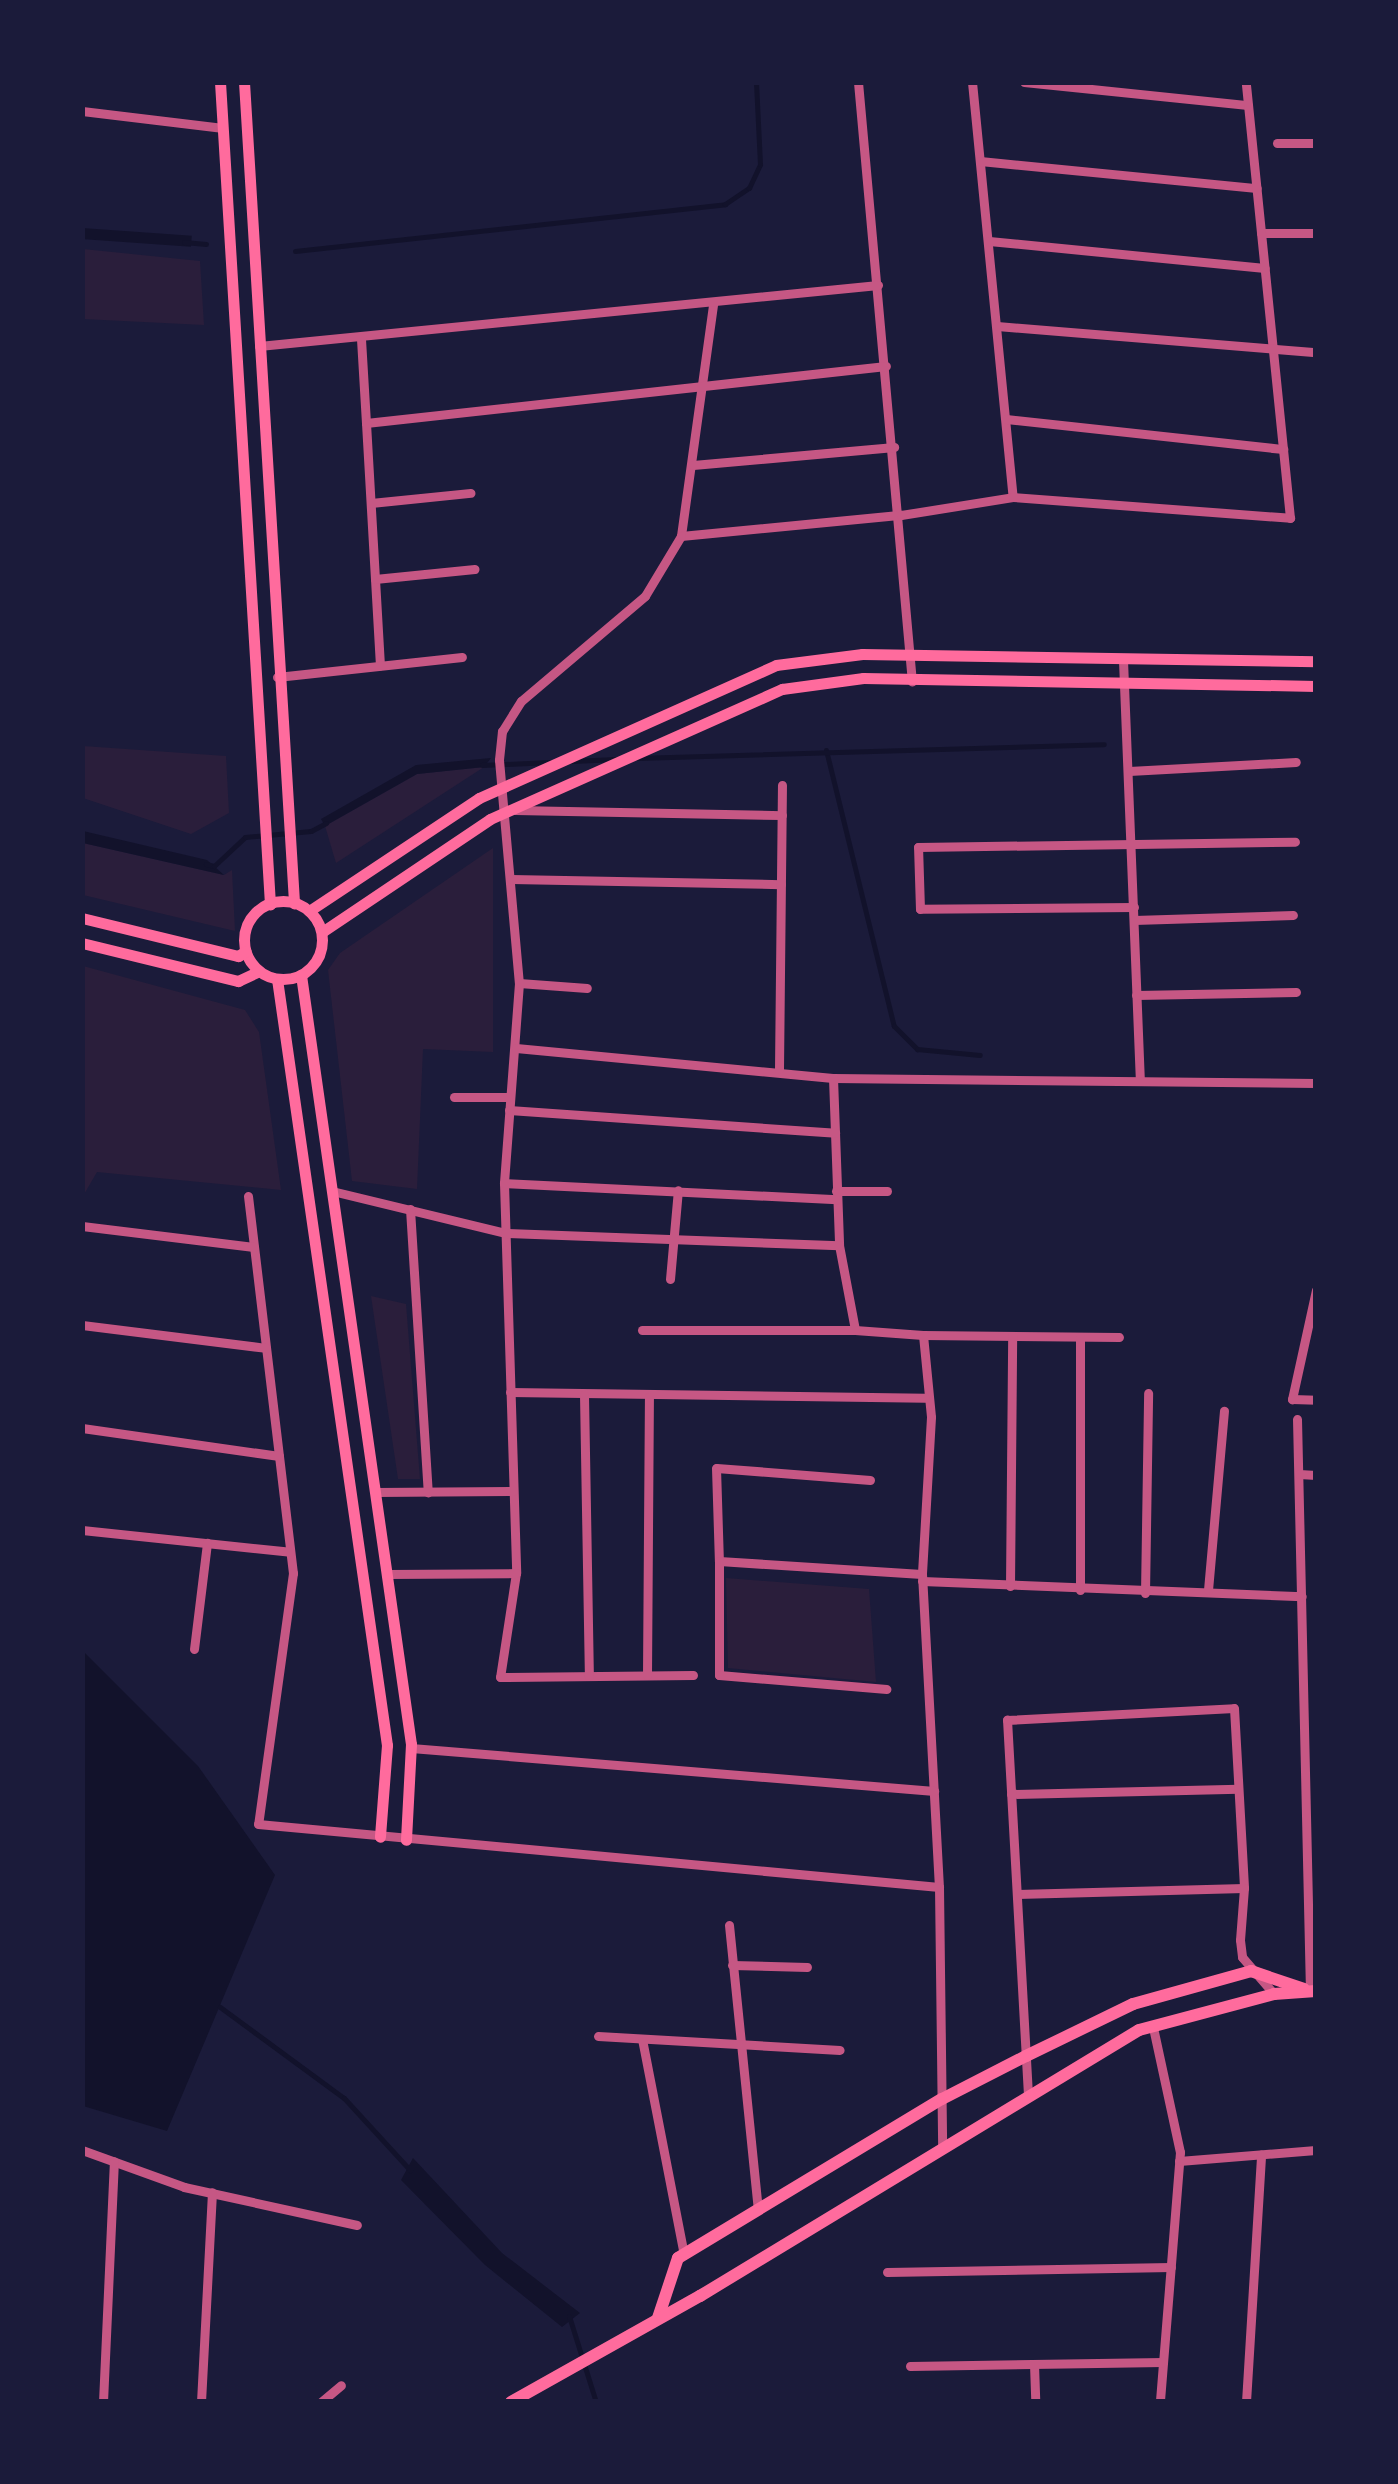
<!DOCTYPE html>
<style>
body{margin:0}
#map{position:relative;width:1398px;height:2484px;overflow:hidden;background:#1b1b3a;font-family:"Roboto Serif",serif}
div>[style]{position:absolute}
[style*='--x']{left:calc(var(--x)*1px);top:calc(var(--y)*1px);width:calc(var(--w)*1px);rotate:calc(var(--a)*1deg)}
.green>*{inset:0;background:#2a1e3b}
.water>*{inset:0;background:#12122b;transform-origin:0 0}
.stream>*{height:5px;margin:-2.5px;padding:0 2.5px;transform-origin:2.5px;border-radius:2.5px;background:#12122b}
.minor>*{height:9px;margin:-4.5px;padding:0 4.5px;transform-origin:4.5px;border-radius:4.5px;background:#c65784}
.secondary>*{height:11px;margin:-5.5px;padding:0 5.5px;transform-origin:5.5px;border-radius:5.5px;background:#ff6b9d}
.secondary>.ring{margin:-5.5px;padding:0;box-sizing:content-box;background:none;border:11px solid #ff6b9d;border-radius:50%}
.primary>*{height:12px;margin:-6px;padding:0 6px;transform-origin:6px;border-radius:6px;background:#ff6b9d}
span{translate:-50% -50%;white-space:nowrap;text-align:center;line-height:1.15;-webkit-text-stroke:10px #1b1b3a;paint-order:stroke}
.frame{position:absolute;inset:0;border:85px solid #1b1b3a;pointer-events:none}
</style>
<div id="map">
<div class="green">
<div style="clip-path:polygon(83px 249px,200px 261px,204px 325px,83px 319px)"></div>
<div style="clip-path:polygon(83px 746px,226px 756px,229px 813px,191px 834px,83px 798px)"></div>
<div style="clip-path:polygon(484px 767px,336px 863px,325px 826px,417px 774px)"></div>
<div style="clip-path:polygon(83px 843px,224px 875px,232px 870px,235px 931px,83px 895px)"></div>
<div style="clip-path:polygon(493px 848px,493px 1052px,423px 1049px,417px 1189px,352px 1181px,328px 970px,340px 953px)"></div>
<div style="clip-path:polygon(83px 966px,245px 1010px,259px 1032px,281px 1190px,97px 1172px,83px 1196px)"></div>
<div style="clip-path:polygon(371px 1296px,406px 1304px,420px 1479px,398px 1479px)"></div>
<div style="clip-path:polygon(726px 1578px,869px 1589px,876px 1682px,728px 1668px)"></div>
</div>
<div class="water">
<div style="left:82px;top:228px;width:110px;height:11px;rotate:4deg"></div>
<div style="clip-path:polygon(491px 758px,484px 767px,417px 774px,325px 826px,321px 819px,416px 765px)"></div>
<div style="clip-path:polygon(83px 831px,207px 860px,224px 875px,83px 843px)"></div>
<div style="clip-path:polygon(83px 1651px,198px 1766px,275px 1875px,167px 2131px,83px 2106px)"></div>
<div style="clip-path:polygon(413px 2158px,502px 2253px,580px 2313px,562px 2327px,485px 2265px,401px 2180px)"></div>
</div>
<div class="stream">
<div style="--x:184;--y:242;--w:22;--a:5"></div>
<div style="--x:295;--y:251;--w:433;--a:-6.2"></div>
<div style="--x:725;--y:204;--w:29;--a:-34"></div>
<div style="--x:749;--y:188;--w:26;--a:-65"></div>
<div style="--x:760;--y:164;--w:82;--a:-92.8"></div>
<div style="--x:826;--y:750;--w:284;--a:76.2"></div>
<div style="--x:894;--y:1026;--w:33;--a:45"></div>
<div style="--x:917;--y:1049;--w:63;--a:5.4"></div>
<div style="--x:637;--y:758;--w:467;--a:-1.7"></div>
<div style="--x:572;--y:761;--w:44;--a:-2.6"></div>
<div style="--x:482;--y:765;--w:69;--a:-2.5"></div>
<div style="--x:206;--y:864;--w:8;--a:14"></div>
<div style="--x:214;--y:866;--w:42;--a:-43.1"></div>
<div style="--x:245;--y:837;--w:66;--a:-5.2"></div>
<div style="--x:311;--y:831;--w:17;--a:-28"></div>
<div style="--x:220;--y:2007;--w:154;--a:36.3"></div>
<div style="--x:344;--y:2098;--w:98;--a:47.5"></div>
<div style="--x:569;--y:2316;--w:90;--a:72.6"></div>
<div style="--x:638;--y:2402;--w:60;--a:0"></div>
</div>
<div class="minor">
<div style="--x:858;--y:82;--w:602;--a:84.86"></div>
<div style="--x:972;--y:82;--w:417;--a:84.4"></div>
<div style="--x:1024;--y:82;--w:225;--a:5.9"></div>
<div style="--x:82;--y:111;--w:142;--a:6.9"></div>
<div style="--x:1277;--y:143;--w:39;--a:0"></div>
<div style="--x:980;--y:161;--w:278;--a:5.6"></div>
<div style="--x:1261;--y:233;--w:55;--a:0"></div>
<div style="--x:989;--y:241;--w:277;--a:5.6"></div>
<div style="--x:713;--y:305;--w:233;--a:97.9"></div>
<div style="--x:681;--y:536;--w:221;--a:-5.5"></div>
<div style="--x:901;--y:515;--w:113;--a:-9.1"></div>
<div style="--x:1013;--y:497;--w:278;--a:4.3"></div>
<div style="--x:1290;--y:518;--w:438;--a:-95.8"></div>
<div style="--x:997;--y:326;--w:320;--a:4.7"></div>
<div style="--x:361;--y:339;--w:84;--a:86.6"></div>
<div style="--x:366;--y:423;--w:523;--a:-6.26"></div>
<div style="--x:259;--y:346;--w:622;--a:-5.63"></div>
<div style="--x:1006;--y:419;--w:279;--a:6.2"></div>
<div style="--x:366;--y:423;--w:243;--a:86.7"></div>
<div style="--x:693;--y:465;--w:202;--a:-5.1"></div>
<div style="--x:371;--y:503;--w:100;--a:-5.8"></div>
<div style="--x:681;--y:536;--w:70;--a:121"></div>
<div style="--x:645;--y:596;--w:162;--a:139.7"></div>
<div style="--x:521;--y:701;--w:36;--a:122"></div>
<div style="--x:502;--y:731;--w:29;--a:96"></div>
<div style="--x:499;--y:760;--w:224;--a:84.9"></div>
<div style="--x:519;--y:983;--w:201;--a:94.3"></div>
<div style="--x:504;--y:1183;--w:390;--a:88.2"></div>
<div style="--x:516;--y:1573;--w:105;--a:98.7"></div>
<div style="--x:500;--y:1677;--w:193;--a:-0.6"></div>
<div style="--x:375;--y:579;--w:100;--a:-5.7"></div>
<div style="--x:1123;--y:660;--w:420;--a:87.7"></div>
<div style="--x:277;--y:677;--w:186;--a:-6.2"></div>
<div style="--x:1129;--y:771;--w:167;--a:-3.1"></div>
<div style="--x:515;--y:810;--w:267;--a:1.1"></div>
<div style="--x:511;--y:879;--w:270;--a:1.1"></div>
<div style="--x:1134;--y:907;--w:214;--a:179.5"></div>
<div style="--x:920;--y:909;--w:62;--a:-91.8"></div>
<div style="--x:918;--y:847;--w:377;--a:-0.8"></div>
<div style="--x:1134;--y:920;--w:159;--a:-1.8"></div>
<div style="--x:519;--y:983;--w:68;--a:4.2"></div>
<div style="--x:1136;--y:995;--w:160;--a:-1.1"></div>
<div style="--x:516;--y:1048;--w:318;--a:5.4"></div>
<div style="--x:833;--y:1078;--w:483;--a:0.6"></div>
<div style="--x:779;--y:1069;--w:284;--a:-89.4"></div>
<div style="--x:833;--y:1078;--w:167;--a:87.9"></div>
<div style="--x:839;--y:1245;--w:86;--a:79.3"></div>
<div style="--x:855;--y:1330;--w:68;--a:4.2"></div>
<div style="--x:923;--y:1335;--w:82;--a:84.4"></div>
<div style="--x:931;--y:1417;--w:157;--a:93.3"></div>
<div style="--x:922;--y:1574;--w:313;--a:86.9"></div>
<div style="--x:939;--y:1887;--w:259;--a:89.3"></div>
<div style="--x:454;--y:1097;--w:54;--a:0"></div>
<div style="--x:509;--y:1110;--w:327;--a:4"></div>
<div style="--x:504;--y:1183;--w:333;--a:2.8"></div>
<div style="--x:332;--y:1191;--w:178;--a:13.6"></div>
<div style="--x:505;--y:1233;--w:334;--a:2.1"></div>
<div style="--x:836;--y:1191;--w:51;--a:0"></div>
<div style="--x:248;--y:1196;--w:380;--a:83.2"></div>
<div style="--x:293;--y:1573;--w:253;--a:97.9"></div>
<div style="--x:258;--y:1824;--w:684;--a:5.29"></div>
<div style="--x:410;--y:1209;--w:284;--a:86.4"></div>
<div style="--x:82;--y:1226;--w:173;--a:7"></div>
<div style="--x:670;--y:1279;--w:89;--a:-84.9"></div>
<div style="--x:1316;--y:1290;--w:112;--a:102.4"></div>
<div style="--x:1292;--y:1399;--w:24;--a:2"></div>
<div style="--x:82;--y:1325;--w:185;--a:7.1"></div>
<div style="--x:642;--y:1330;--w:213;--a:0"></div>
<div style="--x:923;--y:1335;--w:196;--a:0.6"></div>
<div style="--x:1080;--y:1337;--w:253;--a:90"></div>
<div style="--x:510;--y:1392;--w:415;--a:0.8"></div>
<div style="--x:584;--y:1395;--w:281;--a:89"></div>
<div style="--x:1297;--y:1419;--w:572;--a:88.7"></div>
<div style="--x:82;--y:1428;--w:199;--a:8.1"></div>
<div style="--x:1299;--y:1474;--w:17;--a:3"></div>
<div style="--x:870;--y:1480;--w:154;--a:-175.5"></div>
<div style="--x:716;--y:1468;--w:93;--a:88.2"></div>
<div style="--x:719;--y:1561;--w:203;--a:3.7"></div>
<div style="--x:375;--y:1492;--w:138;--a:-0.4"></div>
<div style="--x:82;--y:1530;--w:209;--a:6"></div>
<div style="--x:719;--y:1561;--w:114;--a:90"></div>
<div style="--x:719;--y:1675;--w:168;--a:4.8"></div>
<div style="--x:387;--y:1574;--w:129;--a:-0.4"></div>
<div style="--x:922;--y:1581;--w:380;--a:2.3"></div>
<div style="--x:1010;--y:1586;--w:250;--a:-89.5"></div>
<div style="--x:1208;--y:1590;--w:180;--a:-84.9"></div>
<div style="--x:1145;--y:1593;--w:200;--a:-89.1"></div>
<div style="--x:194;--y:1649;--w:107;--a:-83"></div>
<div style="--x:647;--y:1675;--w:278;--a:-89.6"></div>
<div style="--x:411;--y:1748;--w:525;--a:4.7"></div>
<div style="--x:1011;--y:1794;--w:227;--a:-1.3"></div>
<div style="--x:1017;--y:1894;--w:227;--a:-1.5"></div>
<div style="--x:729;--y:1925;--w:286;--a:84.2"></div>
<div style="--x:732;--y:1965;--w:75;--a:1.5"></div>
<div style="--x:1154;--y:2032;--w:123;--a:77.8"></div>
<div style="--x:1180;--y:2152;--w:251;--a:94.6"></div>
<div style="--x:598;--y:2036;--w:242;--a:3.3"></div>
<div style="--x:642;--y:2039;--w:220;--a:79"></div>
<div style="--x:1028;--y:2095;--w:376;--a:-93.2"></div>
<div style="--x:1007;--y:1720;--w:227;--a:-3"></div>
<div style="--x:1234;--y:1708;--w:180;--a:86.8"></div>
<div style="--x:1244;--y:1888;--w:52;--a:94.4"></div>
<div style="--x:1240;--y:1940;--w:17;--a:83"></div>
<div style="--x:1242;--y:1957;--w:49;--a:49.1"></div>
<div style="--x:82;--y:2150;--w:109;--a:19.9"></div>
<div style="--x:184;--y:2187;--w:177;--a:12.4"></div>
<div style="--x:1179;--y:2161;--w:137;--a:-4.6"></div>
<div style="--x:887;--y:2272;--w:284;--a:-1"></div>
<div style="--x:1034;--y:2364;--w:38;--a:88"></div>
<div style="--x:910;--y:2366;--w:253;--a:-0.9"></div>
<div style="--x:103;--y:2402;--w:241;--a:-87.4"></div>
<div style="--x:201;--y:2402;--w:210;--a:-87"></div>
<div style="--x:321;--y:2402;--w:26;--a:-40"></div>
<div style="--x:1246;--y:2402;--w:248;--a:-86.5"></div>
</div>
<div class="secondary">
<div style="--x:220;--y:82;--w:824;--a:86.52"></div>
<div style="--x:244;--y:82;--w:823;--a:86.51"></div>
<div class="ring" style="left:244px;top:901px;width:67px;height:67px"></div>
<div style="--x:309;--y:911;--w:204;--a:-33.6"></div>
<div style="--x:479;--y:798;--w:325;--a:-24.1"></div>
<div style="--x:776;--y:665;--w:87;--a:-7.3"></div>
<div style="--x:862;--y:654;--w:454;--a:0.9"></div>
<div style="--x:82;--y:918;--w:161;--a:13.7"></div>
<div style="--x:238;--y:956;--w:9;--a:-32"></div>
<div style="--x:322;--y:932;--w:202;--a:-33.9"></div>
<div style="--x:490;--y:819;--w:320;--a:-24"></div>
<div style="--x:782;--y:689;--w:82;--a:-7.7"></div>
<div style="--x:863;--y:678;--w:453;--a:1"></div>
<div style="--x:82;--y:943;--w:161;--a:13.7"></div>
<div style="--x:238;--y:981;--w:23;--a:-25"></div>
<div style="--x:301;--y:975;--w:777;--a:81.86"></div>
<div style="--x:411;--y:1744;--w:96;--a:93"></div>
<div style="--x:277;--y:979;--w:774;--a:81.83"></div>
<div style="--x:387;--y:1745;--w:92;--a:94.4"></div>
</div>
<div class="primary">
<div style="--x:658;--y:2318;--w:63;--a:-71.6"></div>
<div style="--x:678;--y:2258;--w:308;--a:-31.1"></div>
<div style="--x:942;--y:2099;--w:94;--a:-27.1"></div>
<div style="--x:1026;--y:2056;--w:119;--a:-25.9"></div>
<div style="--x:1133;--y:2004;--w:123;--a:-15.6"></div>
<div style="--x:1251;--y:1971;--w:56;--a:18.8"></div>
<div style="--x:511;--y:2402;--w:217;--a:-29.3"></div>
<div style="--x:700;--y:2296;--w:513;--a:-31.21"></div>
<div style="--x:1139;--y:2030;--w:140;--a:-14.9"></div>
<div style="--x:1274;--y:1994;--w:42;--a:-4.1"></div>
</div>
<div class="frame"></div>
</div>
